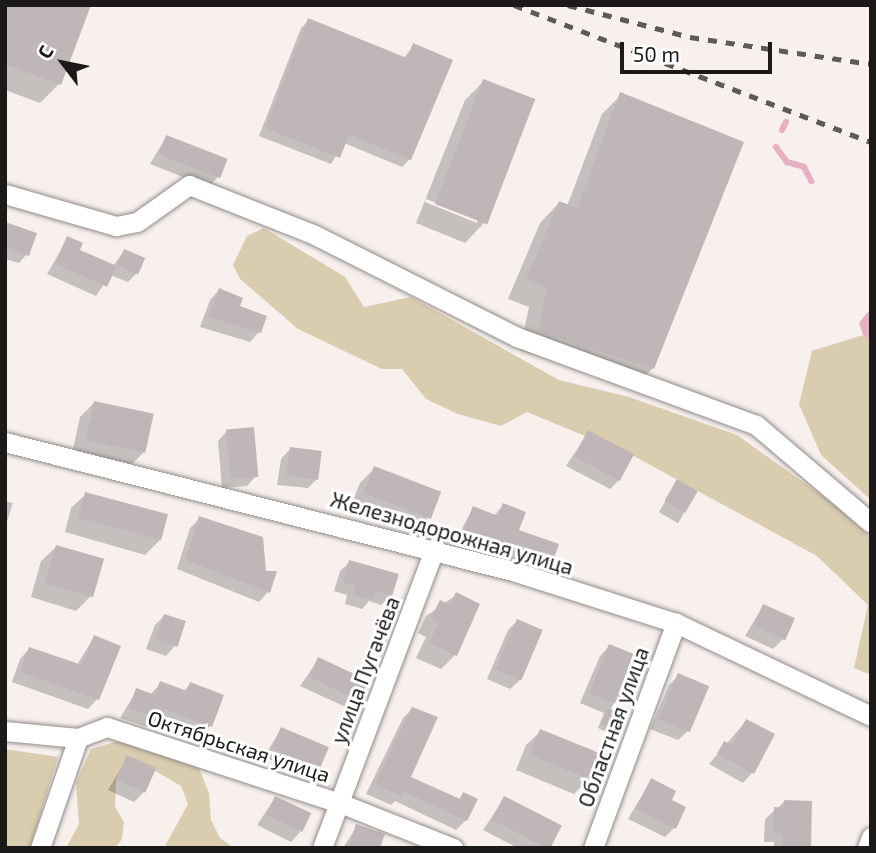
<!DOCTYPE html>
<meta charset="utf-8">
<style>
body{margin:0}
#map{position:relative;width:876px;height:853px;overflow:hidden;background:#f7f0ed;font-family:"Exo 2",sans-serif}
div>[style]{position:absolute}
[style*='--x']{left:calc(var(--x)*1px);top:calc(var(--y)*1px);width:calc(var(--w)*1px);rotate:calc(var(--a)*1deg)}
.green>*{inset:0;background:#d9ccaf}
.water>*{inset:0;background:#e6afc4}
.shadow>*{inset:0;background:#0003;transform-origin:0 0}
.stream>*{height:6px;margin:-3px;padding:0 3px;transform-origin:3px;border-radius:3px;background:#e6afc4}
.building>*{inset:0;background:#bfb7b7;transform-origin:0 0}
.roads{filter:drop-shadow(0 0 2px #928b89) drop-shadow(0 0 2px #928b89)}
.minor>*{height:19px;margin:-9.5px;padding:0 9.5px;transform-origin:9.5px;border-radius:9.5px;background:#fff}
.rail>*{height:5px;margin-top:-2.5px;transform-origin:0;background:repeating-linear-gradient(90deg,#5d5a58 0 9px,transparent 0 18px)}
span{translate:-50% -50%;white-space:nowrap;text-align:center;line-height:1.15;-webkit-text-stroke:6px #fff;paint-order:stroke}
.street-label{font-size:21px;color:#1c1a19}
.frame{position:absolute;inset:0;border:7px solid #1c1a19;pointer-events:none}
.north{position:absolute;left:28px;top:28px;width:70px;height:70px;-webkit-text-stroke:5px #fff;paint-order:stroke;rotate:302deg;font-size:19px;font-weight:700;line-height:28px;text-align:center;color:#1c1a19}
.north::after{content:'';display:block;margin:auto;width:24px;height:32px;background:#1c1a19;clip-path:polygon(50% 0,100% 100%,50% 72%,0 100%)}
.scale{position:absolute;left:620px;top:42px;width:152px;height:32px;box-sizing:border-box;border:4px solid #1c1a19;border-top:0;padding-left:9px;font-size:21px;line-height:24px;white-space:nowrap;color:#1c1a19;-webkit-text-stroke:5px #fff;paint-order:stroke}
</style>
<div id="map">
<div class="green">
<div style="clip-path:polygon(264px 228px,345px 277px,364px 307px,411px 297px,559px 380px,629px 397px,737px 435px,837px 506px,871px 538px,871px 675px,854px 668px,868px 605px,817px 556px,588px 431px,585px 436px,527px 412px,501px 426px,458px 414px,426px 399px,402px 369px,382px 369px,298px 329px,240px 279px,233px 265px,247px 236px)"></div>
<div style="clip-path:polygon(863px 335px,871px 341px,871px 500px,821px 455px,799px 404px,812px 351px)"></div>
<div style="clip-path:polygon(125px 739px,199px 768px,209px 793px,211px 820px,220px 838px,234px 848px,164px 848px,188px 804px,181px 786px,128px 755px,116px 780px,115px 807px,124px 822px,122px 839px,115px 848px,66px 848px,79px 824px,76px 783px,91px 749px)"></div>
<div style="clip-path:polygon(5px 749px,58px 757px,30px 848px,5px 848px)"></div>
</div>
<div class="water">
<div style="clip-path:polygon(871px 308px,871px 341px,863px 335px,859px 323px)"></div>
</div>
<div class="shadow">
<div style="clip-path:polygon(5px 5px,59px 84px,40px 103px,5px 90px)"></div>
<div style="clip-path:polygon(309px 20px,404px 58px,414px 45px,410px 159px,402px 167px,344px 143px,331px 164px,259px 136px,301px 28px)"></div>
<div style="clip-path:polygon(evenodd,484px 81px,533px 100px,484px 223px,465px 243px,416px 223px,465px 100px,484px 81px,426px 199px,477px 219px,477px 223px,425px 202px,426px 199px)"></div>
<div style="clip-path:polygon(621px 95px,653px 368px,633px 387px,520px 350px,529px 307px,508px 299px,540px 223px,559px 203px,567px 206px,602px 114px)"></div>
<div style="clip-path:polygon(166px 137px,218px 177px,208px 187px,150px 164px)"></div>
<div style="clip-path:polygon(5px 225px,28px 253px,19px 263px,5px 259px)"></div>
<div style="clip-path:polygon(68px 238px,78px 250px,113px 266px,124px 251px,136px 274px,128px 282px,110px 275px,96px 296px,47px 274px)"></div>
<div style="clip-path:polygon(219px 290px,259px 332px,250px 342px,200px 327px,210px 300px)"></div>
<div style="clip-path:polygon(94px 403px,144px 452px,129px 467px,72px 454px,80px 417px)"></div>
<div style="clip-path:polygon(227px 431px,256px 476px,247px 486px,222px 488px,218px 441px)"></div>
<div style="clip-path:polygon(588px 433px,620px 479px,610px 489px,566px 466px)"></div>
<div style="clip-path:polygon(290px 449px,317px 479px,308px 488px,277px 485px,281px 459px)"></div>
<div style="clip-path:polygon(375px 468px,428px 519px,414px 533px,350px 508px,360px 483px)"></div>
<div style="left:677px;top:481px;width:22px;height:36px;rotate:30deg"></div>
<div style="clip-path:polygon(86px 494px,160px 540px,145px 555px,65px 532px,71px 508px)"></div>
<div style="clip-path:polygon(5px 501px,13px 503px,5px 527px)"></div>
<div style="clip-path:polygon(503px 505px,517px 531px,550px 566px,541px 574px,456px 540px,473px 508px,494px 516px)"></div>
<div style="clip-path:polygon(200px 518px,265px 573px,275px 573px,268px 592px,259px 602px,177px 569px,190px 528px)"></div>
<div style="clip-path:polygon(56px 547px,91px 596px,76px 611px,31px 597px,41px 561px)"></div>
<div style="clip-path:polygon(350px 562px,391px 595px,381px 605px,369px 601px,362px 609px,345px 604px,347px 595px,334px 591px,340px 571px)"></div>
<div style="clip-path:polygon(456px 595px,455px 655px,441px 669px,416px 658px,426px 637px,418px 633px,426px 616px)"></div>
<div style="clip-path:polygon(763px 606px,783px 639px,773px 649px,745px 636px)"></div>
<div style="clip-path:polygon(164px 616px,175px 646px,166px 656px,146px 649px,155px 625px)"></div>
<div style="clip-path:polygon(517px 621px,520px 680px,510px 689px,487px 679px,508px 630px)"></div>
<div style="clip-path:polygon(94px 637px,97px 699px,88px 709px,12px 682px,20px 659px,29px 649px,77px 665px)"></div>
<div style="clip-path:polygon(609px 646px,636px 657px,610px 711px,613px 729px,609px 733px,598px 728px,604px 713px,580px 703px,600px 656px)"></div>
<div style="clip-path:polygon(318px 660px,360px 699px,350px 709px,300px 686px)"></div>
<div style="clip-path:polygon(679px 675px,688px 731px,678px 740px,650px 729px,669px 685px)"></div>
<div style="clip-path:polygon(161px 683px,183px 692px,190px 684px,222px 696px,210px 726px,201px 736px,158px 720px,150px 728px,120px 718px,137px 690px,150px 695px)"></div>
<div style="clip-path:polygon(412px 709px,409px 778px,458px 800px,464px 794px,466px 820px,456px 830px,395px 801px,391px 805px,366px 794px,403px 718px)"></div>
<div style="clip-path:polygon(746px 721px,752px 773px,743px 783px,709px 764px)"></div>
<div style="clip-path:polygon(281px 729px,319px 766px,309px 776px,264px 757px)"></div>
<div style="clip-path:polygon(541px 731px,589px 779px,574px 794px,516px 770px,526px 745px)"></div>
<div style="clip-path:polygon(128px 757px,144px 792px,134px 802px,108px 790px)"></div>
<div style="clip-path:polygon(651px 780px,669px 801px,674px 828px,665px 837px,628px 819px)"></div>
<div style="clip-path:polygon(275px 798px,300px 832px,291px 842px,257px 825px)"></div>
<div style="clip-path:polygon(504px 798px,560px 827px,549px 848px,518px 848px,483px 830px)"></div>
<div style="clip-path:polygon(784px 802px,809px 848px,774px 848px,774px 842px,764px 842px,765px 819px)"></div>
<div style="clip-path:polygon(357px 826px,378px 848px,343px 848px)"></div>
</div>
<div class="stream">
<div style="--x:782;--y:130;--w:9;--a:-63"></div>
<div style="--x:776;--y:147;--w:19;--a:54"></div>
<div style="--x:787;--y:162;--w:18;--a:16"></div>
<div style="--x:804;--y:167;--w:16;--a:63"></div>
</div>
<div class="building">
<div style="clip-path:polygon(5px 5px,91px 5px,61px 85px,5px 64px)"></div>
<div style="clip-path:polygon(308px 18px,407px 58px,413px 43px,453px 60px,411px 160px,349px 135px,340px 158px,265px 128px)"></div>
<div style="left:483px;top:79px;width:56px;height:134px;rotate:21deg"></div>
<div style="clip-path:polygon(620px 92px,744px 142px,654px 369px,538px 331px,547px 288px,526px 280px,559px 201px,577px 208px)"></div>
<div style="left:166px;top:135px;width:66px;height:21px;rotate:21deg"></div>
<div style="clip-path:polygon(5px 222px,37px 233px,29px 256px,5px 248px)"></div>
<div style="clip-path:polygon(67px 236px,83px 243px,80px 250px,117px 266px,107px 287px,55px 264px)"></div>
<div style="left:124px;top:249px;width:23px;height:18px;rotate:23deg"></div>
<div style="clip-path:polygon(219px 288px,243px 298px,240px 306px,267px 316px,261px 333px,208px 317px)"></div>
<div style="left:94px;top:401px;width:61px;height:40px;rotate:12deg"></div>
<div style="left:254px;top:427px;width:50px;height:28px;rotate:85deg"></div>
<div style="left:588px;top:430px;width:52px;height:30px;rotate:28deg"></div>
<div style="left:290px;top:447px;width:32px;height:29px;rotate:7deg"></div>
<div style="left:374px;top:466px;width:72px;height:29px;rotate:21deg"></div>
<div style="left:677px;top:479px;width:24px;height:25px;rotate:30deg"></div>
<div style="left:85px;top:492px;width:86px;height:27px;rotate:15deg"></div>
<div style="clip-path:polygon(503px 503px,526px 512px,519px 530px,559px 544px,551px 567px,463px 531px,473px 506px,498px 516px)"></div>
<div style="clip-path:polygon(199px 516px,263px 537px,266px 571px,277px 571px,270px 593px,185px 560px)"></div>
<div style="left:56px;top:545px;width:50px;height:40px;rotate:16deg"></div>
<div style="clip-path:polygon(349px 560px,399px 574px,392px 596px,376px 591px,373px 600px,353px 595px,356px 586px,343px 582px)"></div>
<div style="clip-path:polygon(456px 592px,480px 604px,457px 656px,429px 643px,439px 622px,431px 618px,440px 600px,450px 605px)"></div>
<div style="left:763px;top:604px;width:35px;height:24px;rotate:24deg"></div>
<div style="left:164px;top:614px;width:23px;height:27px;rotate:18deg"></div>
<div style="left:517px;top:619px;width:28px;height:55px;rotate:23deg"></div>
<div style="clip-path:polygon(94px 635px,121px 646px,99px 700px,20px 672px,29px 647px,82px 665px)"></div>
<div style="left:609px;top:644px;width:31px;height:53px;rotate:22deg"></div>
<div style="left:318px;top:657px;width:56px;height:22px;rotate:25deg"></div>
<div style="left:678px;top:673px;width:34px;height:50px;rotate:23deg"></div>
<div style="clip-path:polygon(160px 681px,187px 691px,190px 682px,224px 695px,212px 727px,165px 710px,161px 720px,129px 708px,136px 688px,155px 695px)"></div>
<div style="clip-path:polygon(412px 707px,438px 717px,411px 777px,460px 799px,463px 792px,478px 799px,467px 821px,404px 792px,402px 797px,375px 784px)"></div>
<div style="left:608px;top:708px;width:15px;height:17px;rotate:23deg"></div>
<div style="clip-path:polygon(746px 719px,775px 734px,754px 774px,717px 754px,724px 741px,732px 745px)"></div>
<div style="left:281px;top:727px;width:52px;height:23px;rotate:23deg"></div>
<div style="left:540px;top:729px;width:66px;height:28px;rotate:22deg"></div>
<div style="left:127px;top:755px;width:32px;height:27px;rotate:24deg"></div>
<div style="clip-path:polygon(651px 778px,676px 791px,672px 800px,686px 807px,676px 829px,636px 809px)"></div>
<div style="left:275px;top:796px;width:40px;height:21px;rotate:25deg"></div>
<div style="left:504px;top:796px;width:65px;height:27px;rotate:27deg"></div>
<div style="clip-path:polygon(784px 800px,812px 801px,811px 848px,782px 848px,783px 834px,773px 833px,774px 807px,783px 808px)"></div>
<div style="clip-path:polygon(356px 824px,385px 834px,380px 848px,348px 848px)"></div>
</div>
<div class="roads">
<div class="minor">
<div style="--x:5;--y:194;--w:116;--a:16.1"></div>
<div style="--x:116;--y:226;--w:21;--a:-11"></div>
<div style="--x:137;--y:222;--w:64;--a:-35.4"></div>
<div style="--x:189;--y:185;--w:133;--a:21.6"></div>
<div style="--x:313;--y:234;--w:229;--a:26.8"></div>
<div style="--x:517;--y:337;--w:255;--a:20.2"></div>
<div style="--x:756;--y:425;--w:151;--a:40.4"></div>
<div style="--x:5;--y:442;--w:527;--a:14.27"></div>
<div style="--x:516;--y:572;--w:168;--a:17.7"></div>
<div style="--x:676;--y:623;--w:216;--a:25.5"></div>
<div style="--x:5;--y:731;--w:73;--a:5.5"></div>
<div style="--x:78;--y:738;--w:31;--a:-21"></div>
<div style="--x:107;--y:727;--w:245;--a:18.1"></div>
<div style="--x:340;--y:803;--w:122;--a:21.7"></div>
<div style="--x:40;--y:848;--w:116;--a:-70.9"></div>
<div style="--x:322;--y:848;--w:321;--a:-69.4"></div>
<div style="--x:593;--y:848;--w:240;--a:-69.8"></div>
<div style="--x:867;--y:848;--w:12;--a:-70"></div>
</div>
</div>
<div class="rail">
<div style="--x:514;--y:5;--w:382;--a:21"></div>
<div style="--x:568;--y:5;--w:126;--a:14.7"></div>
<div style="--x:690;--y:37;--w:183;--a:8.5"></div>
</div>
<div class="street-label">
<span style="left:452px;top:533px;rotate:16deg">Железнодорожная улица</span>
<span style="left:365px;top:670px;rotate:-69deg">улица Пугачёва</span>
<span style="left:613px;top:727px;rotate:-70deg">Областная улица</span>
<span style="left:239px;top:746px;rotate:18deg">Октябрьская улица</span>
</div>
<div class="frame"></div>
<div class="north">С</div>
<div class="scale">50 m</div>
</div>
